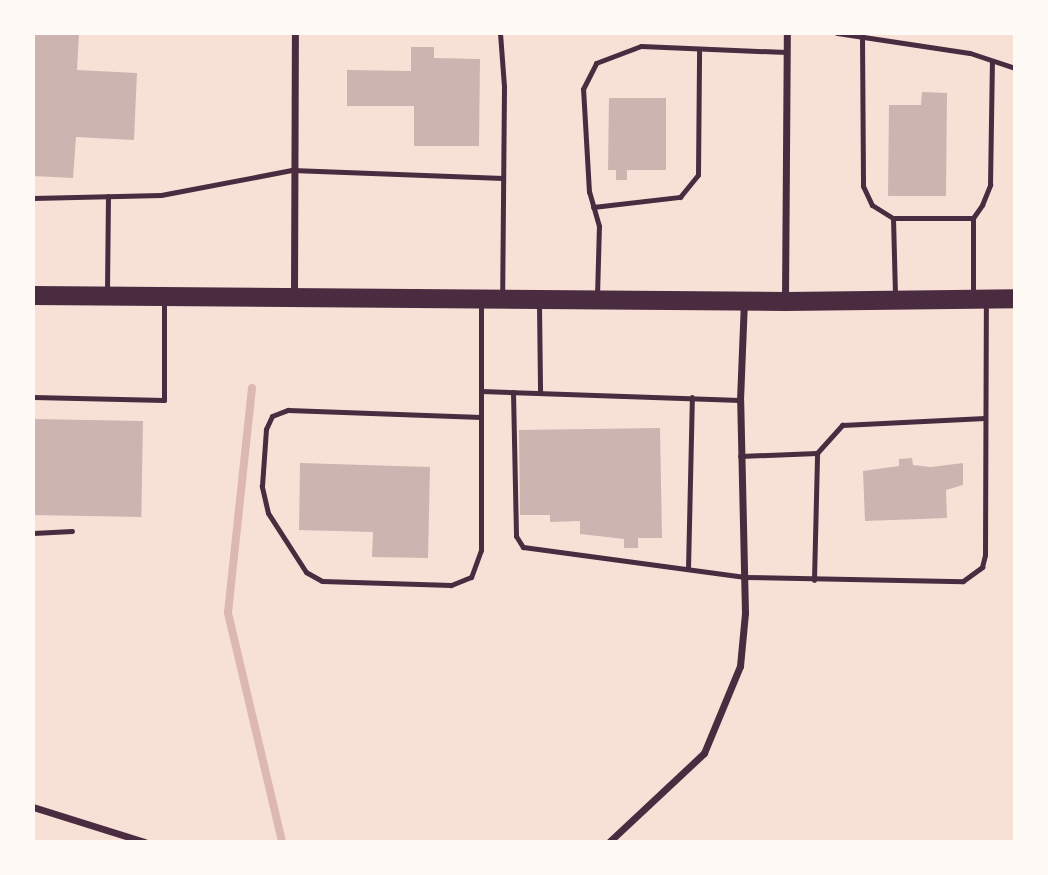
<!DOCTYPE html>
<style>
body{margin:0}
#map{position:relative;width:1048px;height:875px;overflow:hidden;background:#f7e1d7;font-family:"Sofia Sans Condensed",sans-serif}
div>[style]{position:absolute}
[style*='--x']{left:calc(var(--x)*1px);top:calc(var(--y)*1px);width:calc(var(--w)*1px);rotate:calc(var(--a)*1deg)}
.stream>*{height:8px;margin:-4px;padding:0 4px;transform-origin:4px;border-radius:4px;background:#dcb8b0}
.building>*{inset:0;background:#ccb4b1;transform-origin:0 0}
.service>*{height:5px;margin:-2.5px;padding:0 2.5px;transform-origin:2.5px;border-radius:2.5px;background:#4a2c40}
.minor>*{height:7px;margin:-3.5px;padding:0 3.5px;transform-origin:3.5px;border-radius:3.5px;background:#4a2c40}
.trunk>*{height:19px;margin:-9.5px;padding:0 9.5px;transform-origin:9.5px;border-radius:9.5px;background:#4a2c40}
span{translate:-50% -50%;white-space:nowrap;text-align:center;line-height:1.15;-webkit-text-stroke:6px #fffaf5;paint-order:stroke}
.frame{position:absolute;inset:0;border:35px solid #fffaf5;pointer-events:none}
</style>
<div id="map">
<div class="stream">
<div style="--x:252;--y:388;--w:226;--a:96.1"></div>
<div style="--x:228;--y:613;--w:235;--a:76.7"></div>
</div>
<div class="building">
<div style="clip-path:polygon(33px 33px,79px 33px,77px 70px,137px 73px,134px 140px,76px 137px,73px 178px,33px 176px)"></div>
<div style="clip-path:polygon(411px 47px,434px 47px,434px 58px,480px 59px,479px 146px,414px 146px,414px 106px,347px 106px,347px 70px,411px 71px)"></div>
<div style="clip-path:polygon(922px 92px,947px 93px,946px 196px,888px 196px,889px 105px,921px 105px)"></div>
<div style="clip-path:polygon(609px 98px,666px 98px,666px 170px,627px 170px,627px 180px,616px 180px,616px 170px,608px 170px)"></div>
<div style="left:33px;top:419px;width:110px;height:96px;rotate:1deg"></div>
<div style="clip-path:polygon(660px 428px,662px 538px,638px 538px,638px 548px,624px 548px,624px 539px,580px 534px,580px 521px,550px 522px,550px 515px,520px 515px,519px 430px)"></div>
<div style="clip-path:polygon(912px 458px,913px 465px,931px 467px,963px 463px,963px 485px,946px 490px,947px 518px,865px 521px,863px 471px,899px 466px,899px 459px)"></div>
<div style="clip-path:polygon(300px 463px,430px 467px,428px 558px,372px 557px,373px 532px,299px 530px)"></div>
</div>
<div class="service">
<div style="--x:500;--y:33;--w:53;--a:85.7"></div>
<div style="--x:504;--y:86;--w:210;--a:90.5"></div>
<div style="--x:837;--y:33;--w:134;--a:8.6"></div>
<div style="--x:970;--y:53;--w:47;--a:18.4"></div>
<div style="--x:862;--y:37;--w:149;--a:89.6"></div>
<div style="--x:863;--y:186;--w:21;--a:65"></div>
<div style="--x:872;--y:205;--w:25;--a:32"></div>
<div style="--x:893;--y:218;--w:80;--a:0"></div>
<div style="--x:973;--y:218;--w:16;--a:-55"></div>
<div style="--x:982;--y:205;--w:22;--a:-68"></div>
<div style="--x:990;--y:185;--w:124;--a:-89.1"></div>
<div style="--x:33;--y:198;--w:128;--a:-1.3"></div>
<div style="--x:161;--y:195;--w:133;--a:-10.8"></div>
<div style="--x:292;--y:170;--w:211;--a:2.2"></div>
<div style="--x:593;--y:207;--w:88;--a:-6.6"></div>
<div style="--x:680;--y:197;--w:28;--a:-51"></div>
<div style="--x:698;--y:175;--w:126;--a:-89.5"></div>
<div style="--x:893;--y:218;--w:77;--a:88.5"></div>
<div style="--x:973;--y:218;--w:77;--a:90"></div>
<div style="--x:107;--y:290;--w:94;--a:-89.4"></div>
<div style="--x:597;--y:296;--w:70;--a:-88.4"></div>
<div style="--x:599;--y:226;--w:35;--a:-106"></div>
<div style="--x:589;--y:192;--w:103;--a:-93.3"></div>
<div style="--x:583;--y:89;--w:29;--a:-63"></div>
<div style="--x:596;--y:63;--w:48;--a:-20.7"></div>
<div style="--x:641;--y:46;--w:146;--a:2.4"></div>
<div style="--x:481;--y:302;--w:248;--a:90"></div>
<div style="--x:481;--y:550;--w:29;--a:110"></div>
<div style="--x:471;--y:577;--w:22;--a:158"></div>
<div style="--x:451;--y:585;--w:129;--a:-178.2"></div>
<div style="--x:322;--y:581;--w:18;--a:-151"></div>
<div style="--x:306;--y:572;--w:70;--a:-122.8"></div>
<div style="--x:268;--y:513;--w:28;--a:-103"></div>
<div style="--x:262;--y:486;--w:57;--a:-86"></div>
<div style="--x:266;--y:429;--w:14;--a:-65"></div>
<div style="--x:272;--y:416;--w:17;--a:-21"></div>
<div style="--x:288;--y:410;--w:193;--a:2.1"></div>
<div style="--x:539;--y:305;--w:87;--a:89.3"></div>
<div style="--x:481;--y:391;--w:259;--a:2"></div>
<div style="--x:513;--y:392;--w:144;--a:88.8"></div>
<div style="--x:516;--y:536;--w:13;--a:58"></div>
<div style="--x:523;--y:547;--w:224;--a:7.7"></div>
<div style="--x:745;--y:577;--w:218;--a:1.1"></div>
<div style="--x:963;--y:581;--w:24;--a:-36"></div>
<div style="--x:982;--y:567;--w:12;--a:-76"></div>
<div style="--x:985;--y:555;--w:253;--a:-89.8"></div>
<div style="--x:33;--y:397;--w:131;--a:1.3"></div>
<div style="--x:164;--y:400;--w:100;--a:-90"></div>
<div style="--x:740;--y:456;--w:77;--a:-2.2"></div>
<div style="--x:817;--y:453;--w:38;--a:-48"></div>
<div style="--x:842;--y:425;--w:143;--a:-2.8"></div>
<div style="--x:33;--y:533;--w:39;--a:-3"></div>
<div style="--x:688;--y:569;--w:172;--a:-88.7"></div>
<div style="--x:814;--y:580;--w:127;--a:-88.6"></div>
</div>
<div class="minor">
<div style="--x:294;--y:295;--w:262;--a:-89.8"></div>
<div style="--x:785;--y:299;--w:266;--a:-89.6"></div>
<div style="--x:33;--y:807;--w:117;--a:17.4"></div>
<div style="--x:609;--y:842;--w:130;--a:-43.1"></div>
<div style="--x:704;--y:753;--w:94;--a:-67.5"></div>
<div style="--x:740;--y:666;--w:53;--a:-84.6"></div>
<div style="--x:745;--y:613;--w:213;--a:-91.3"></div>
<div style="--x:740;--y:400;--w:98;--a:-87.7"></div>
</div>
<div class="trunk">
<div style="--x:33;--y:295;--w:752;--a:0.46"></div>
<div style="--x:785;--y:301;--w:230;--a:-0.7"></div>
</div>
<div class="frame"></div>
</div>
